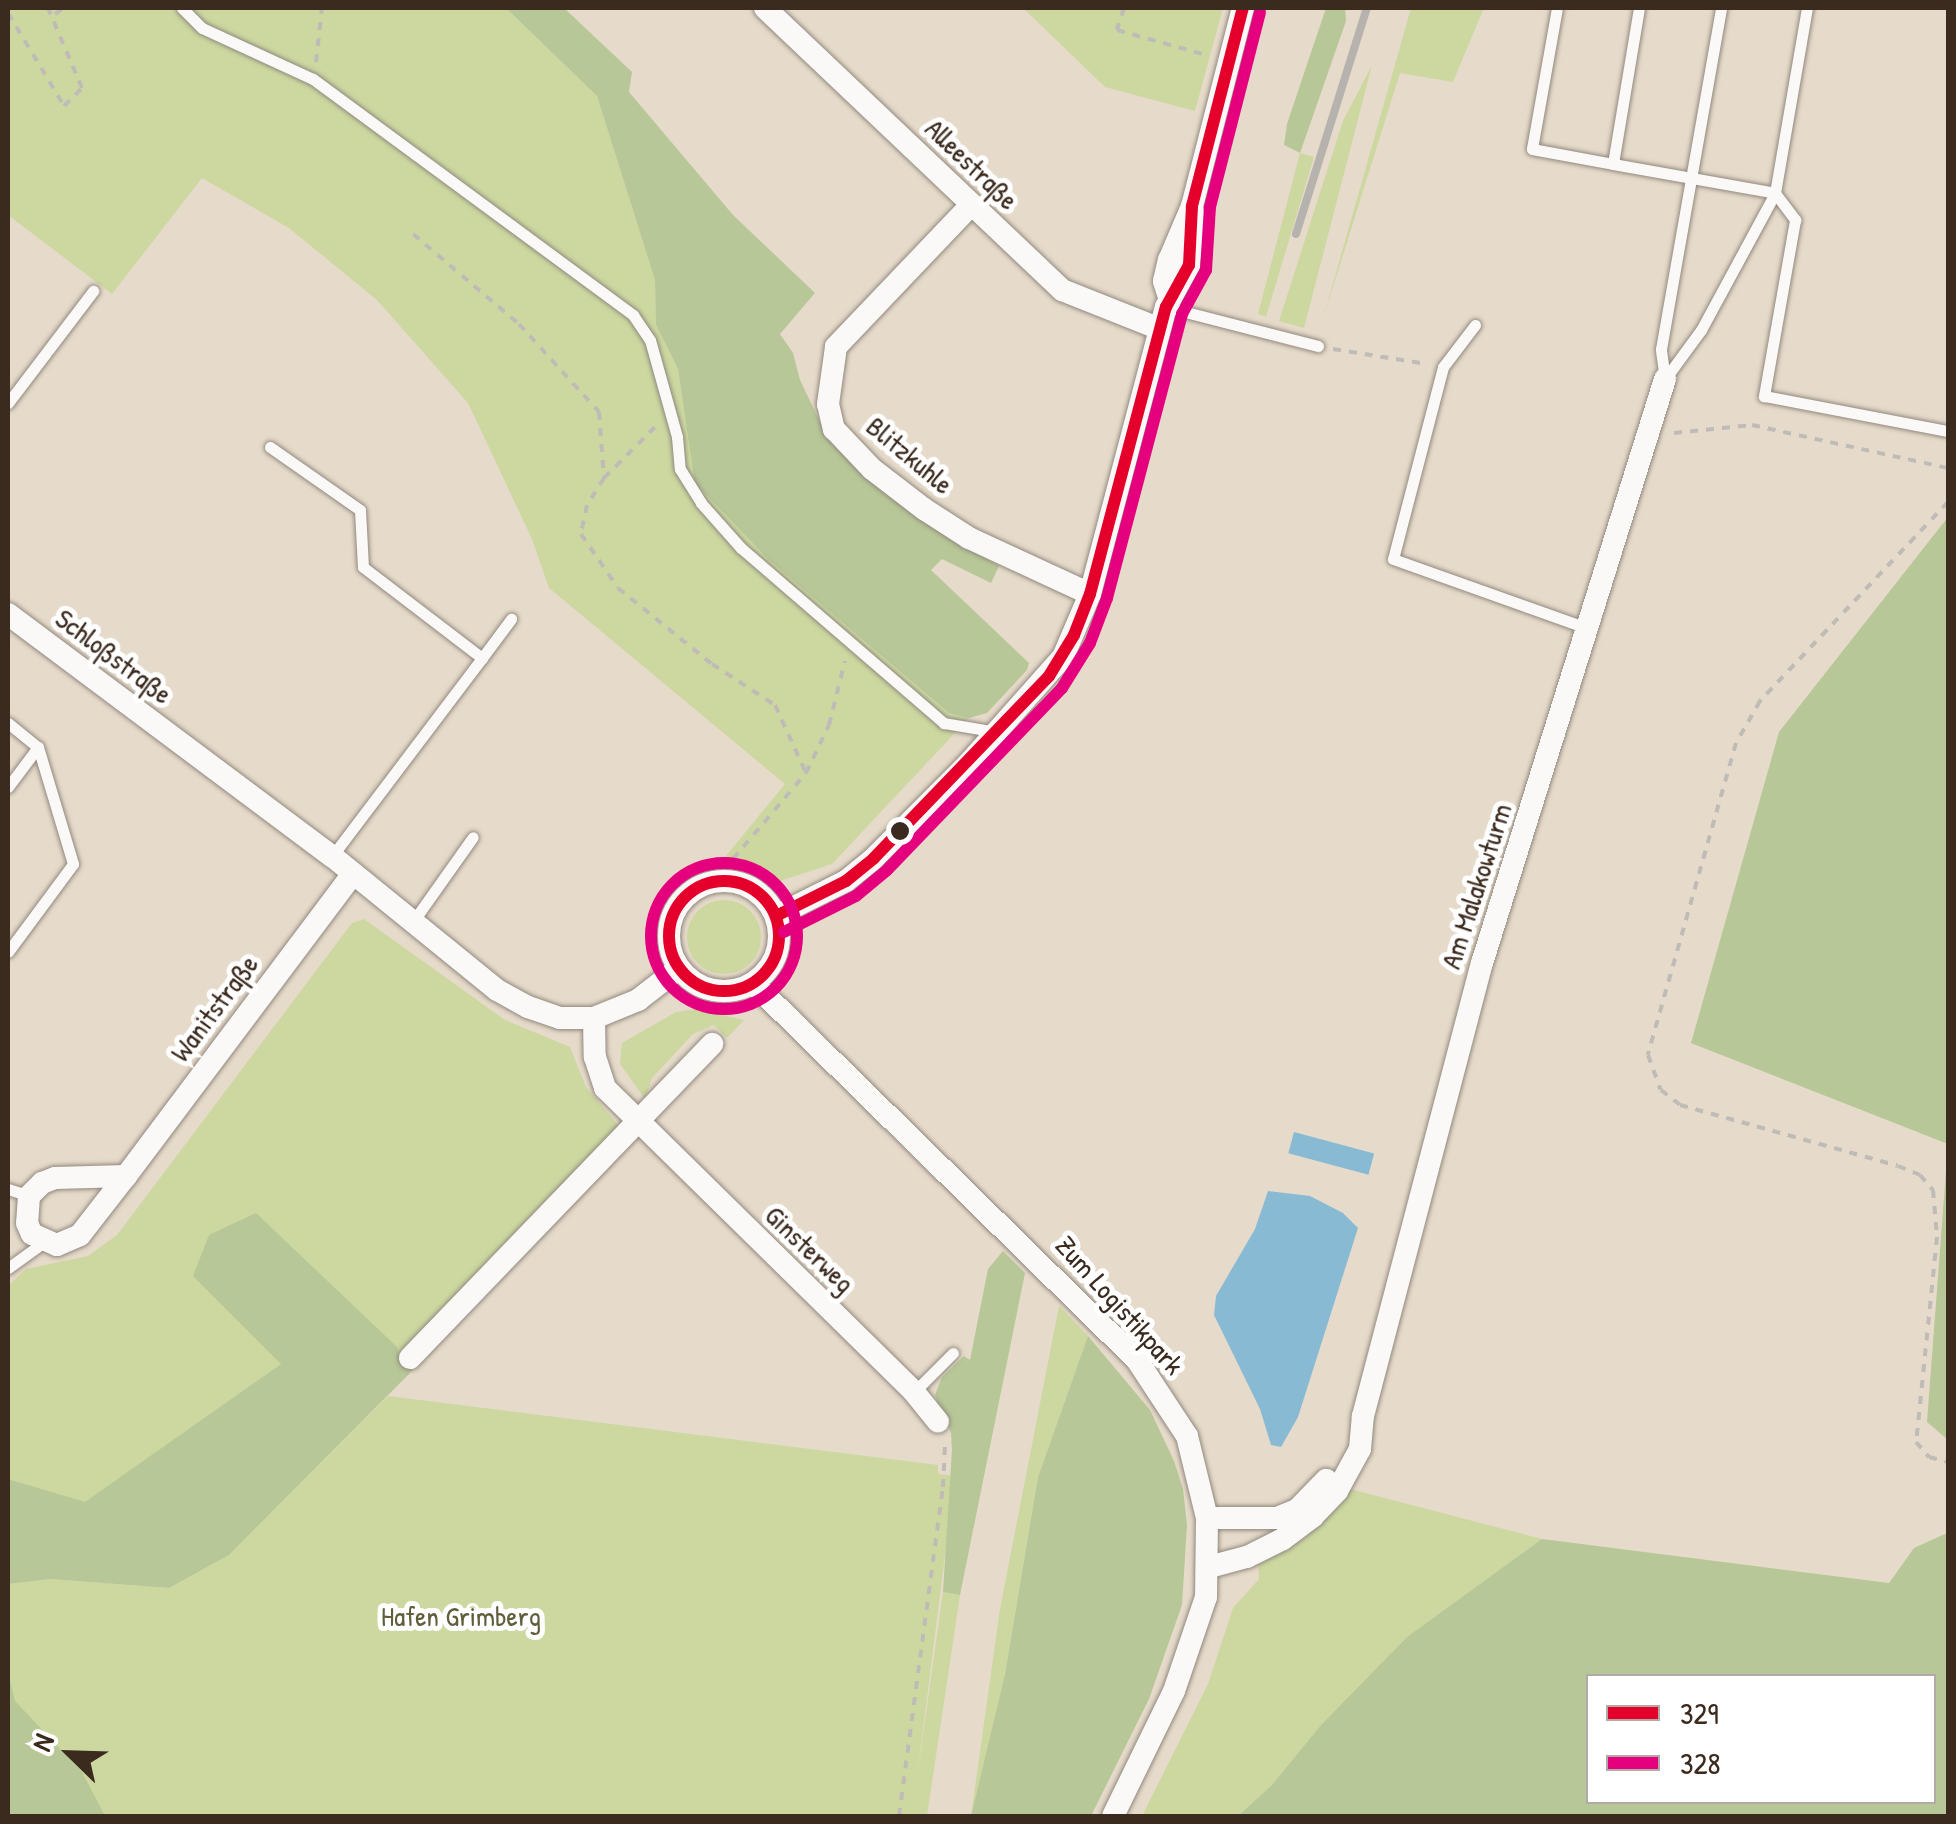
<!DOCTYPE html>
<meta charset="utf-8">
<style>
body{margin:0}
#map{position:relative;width:1956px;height:1824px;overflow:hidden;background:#e6daca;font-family:"Patrick Hand",sans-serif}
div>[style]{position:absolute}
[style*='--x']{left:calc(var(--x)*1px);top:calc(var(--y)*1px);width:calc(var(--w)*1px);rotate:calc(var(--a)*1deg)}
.green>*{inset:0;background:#ccd8a0}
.round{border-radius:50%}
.forest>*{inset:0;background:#b7c797}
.water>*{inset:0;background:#89bad4;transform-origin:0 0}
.path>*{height:4px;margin-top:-2px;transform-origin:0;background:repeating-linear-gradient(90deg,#bfbbb6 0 8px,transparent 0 16px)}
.roads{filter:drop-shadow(0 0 2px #91897f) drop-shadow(0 0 2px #91897f)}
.lane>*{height:11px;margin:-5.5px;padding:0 5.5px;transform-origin:5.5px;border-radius:5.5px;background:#fbf9f7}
.street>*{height:22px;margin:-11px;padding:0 11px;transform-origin:11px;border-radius:11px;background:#fbf9f7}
.street>.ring{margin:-11px;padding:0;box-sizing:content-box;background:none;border:22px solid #fbf9f7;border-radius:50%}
.rail>*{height:8px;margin:-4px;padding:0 4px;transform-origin:4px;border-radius:4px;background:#b6b2ae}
.bus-1>*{height:12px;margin:-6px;padding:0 6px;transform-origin:6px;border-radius:6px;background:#e4002b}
.bus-1>.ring{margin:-6px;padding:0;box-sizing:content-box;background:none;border:12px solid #e4002b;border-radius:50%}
.bus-2>*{height:12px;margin:-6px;padding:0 6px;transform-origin:6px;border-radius:6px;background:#e5007d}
.bus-2>.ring{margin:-6px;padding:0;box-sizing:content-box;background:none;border:12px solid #e5007d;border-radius:50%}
.dots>*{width:28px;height:28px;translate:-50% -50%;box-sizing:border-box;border:5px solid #fff;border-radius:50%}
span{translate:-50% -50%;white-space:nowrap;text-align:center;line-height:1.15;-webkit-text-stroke:10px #fff;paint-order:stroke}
.street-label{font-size:28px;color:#3b2a1e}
.park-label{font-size:28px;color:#605e3b}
.frame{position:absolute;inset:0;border:10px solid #3b2a1e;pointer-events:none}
.legend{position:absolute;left:1586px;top:1674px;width:350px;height:130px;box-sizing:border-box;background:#fff;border:2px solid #b1aaa5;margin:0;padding:12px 18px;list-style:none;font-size:30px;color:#3b2a1e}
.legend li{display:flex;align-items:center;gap:20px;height:50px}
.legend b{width:50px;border:2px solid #b1aaa5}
.north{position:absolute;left:20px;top:1704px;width:100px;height:100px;-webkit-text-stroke:8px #fff;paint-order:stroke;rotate:293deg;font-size:28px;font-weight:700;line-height:40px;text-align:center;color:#3b2a1e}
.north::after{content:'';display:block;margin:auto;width:35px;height:45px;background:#3b2a1e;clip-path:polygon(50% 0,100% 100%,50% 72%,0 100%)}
</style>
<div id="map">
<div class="green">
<div style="clip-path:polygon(8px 8px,506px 8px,597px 96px,655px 280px,656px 325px,678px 369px,696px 483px,768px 559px,949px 713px,969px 718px,832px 864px,780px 881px,721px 862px,785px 784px,549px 588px,532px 539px,468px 403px,377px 300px,289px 228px,202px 178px,112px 294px,8px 215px)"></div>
<div style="clip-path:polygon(1023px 8px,1223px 8px,1195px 111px,1105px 87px)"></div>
<div style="clip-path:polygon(1411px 8px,1484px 8px,1453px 82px,1400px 73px,1323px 319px)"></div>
<div style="clip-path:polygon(1372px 65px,1304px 328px,1279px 321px,1343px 121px)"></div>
<div style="clip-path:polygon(1300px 153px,1314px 157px,1266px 317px,1258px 314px)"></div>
<div class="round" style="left:687px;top:900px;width:74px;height:74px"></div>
<div style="clip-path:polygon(364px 919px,505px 1020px,570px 1047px,586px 1087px,618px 1125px,616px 1131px,400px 1358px,282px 1363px,85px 1503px,8px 1479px,8px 1286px,26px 1269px,88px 1256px,117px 1235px,352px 923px)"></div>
<div style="clip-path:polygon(696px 1009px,744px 1020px,727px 1038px,714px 1025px,693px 1034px,652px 1078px,645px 1099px,620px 1064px,622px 1043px,676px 1012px)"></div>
<div style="clip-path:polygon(1059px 1306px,1088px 1336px,1038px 1477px,1005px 1674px,971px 1816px,1000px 1609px)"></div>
<div style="clip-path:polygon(388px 1396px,938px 1465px,938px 1474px,955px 1476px,917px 1778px,943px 1592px,960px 1595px,927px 1816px,8px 1816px,8px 1584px,50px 1579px,169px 1588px,229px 1555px)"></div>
<div style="clip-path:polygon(1350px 1489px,1542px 1539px,1407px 1637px,1321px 1725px,1271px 1786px,1238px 1816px,1142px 1816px,1208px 1684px,1233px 1608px,1259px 1579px,1258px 1565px,1304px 1539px)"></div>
</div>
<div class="forest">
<div style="clip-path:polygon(506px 8px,564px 8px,632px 72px,629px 92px,733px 215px,815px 293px,780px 334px,793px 353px,800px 380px,821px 424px,935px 529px,999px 566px,991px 583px,942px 559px,931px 570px,1029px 663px,1027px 670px,987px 713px,969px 718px,949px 713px,768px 559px,695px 483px,678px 369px,656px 325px,655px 280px,597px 96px)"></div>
<div style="clip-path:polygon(1326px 8px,1345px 8px,1346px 21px,1300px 153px,1284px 145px,1287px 124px)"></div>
<div style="clip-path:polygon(1948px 517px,1948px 1440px,1927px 1422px,1948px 1144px,1691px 1043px,1779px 732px)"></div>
<div style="clip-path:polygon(256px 1213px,397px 1347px,400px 1358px,413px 1370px,229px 1555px,169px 1588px,50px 1579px,8px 1584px,8px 1479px,85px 1502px,281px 1364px,193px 1276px,209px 1235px)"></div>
<div style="clip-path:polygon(1003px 1251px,1025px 1273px,960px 1595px,943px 1592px,952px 1450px,951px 1433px,935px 1395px,942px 1377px,964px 1356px,970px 1360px,988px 1269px)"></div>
<div style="clip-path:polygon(1088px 1336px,1150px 1410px,1174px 1461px,1183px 1489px,1187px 1525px,1182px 1605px,1149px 1699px,1091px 1816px,971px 1816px,1005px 1674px,1038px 1477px)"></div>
<div style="clip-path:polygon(evenodd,1945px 1534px,1948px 1534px,1948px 1816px,1238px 1816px,1271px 1786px,1321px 1725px,1407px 1637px,1542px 1539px,1889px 1583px,1914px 1548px,1945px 1534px,1934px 1676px,1934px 1802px,1588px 1802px,1588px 1676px,1934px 1676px)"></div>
<div style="clip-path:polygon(8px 1672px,15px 1701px,82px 1772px,105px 1816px,8px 1816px)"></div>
</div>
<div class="water">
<div style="left:1294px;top:1132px;width:83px;height:22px;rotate:15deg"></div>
<div style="clip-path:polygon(1268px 1191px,1310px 1196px,1343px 1213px,1358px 1228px,1298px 1417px,1281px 1447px,1271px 1445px,1260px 1409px,1214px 1315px,1216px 1296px,1255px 1229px)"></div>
</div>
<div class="path">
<div style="--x:1124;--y:8;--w:23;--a:108"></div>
<div style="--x:1117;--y:30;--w:92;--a:15.7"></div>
<div style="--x:8;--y:13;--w:109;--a:58.9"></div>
<div style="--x:64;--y:106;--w:25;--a:-45"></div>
<div style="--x:82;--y:88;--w:87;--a:-113"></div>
<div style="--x:55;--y:14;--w:11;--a:-34"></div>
<div style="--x:316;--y:62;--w:54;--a:-83.7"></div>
<div style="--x:413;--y:234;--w:139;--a:40.3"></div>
<div style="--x:519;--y:324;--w:119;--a:47.7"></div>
<div style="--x:599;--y:412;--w:66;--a:85.7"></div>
<div style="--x:1333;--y:349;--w:95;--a:9.1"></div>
<div style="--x:655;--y:427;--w:72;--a:135"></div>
<div style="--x:604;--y:478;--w:32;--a:122"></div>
<div style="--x:587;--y:505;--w:30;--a:102"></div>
<div style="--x:581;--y:534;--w:65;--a:55.6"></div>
<div style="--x:618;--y:588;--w:121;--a:39"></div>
<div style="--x:712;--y:664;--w:75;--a:33.1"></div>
<div style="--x:775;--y:705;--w:75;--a:65.5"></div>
<div style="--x:1674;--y:433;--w:78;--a:-5.9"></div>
<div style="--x:1752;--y:425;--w:201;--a:12.4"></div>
<div style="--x:1948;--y:502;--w:274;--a:133.4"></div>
<div style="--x:1760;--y:701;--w:48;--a:119.7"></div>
<div style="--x:1736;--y:743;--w:324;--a:105.8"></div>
<div style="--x:1648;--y:1055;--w:37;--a:70"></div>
<div style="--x:1661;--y:1090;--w:24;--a:38"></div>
<div style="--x:1680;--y:1105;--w:226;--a:15.6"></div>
<div style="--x:1898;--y:1166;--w:24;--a:22"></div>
<div style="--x:1920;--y:1175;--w:20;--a:49"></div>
<div style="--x:1933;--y:1190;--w:47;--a:85.1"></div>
<div style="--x:1937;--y:1237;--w:206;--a:95.8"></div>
<div style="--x:1916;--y:1442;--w:20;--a:49"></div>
<div style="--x:1929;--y:1457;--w:20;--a:15"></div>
<div style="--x:733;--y:881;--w:22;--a:-90"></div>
<div style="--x:733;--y:859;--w:113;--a:-49.7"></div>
<div style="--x:806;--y:773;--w:53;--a:-64.4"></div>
<div style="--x:829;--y:725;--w:66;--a:-76"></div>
<div style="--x:899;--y:1816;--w:332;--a:-82.4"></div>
<div style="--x:943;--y:1487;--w:43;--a:-87.3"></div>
</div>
<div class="roads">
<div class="lane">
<div style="--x:182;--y:8;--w:28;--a:45"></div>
<div style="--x:202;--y:28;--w:122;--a:24.7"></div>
<div style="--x:313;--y:79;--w:398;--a:36.4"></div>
<div style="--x:633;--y:315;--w:30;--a:56"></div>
<div style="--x:650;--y:340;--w:101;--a:74.4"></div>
<div style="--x:677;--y:437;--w:32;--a:85"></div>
<div style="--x:680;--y:469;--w:40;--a:58"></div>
<div style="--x:701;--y:503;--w:60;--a:48.4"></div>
<div style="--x:741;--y:548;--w:268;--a:40.8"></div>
<div style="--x:944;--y:723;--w:54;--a:9.6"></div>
<div style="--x:1557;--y:8;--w:143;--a:100.1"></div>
<div style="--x:1532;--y:149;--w:82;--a:10.5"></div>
<div style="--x:1639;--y:8;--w:158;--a:99.5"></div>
<div style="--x:1613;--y:164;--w:165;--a:10.1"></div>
<div style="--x:1775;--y:193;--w:34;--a:53"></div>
<div style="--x:1795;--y:220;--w:179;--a:100"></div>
<div style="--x:1764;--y:396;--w:187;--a:10.8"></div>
<div style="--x:1166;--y:307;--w:157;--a:14.4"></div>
<div style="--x:1475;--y:325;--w:53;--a:127.3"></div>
<div style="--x:1443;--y:367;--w:198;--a:104.6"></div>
<div style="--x:1393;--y:559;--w:209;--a:19.6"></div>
<div style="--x:1665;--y:379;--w:61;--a:-53.7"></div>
<div style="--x:1701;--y:330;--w:156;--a:-61.6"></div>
<div style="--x:1775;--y:193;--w:188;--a:-80.2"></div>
<div style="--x:1665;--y:379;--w:30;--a:-98"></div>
<div style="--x:1661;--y:349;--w:346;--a:-80"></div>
<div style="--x:8;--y:403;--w:141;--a:-52.8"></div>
<div style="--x:270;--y:447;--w:110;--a:35"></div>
<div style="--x:360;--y:510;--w:57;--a:87"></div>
<div style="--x:363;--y:567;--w:150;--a:37.4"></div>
<div style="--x:482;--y:658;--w:248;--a:127.1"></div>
<div style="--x:482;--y:658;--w:49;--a:-53.4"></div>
<div style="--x:8;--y:723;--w:38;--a:39"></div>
<div style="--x:38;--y:747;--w:122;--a:73.3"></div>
<div style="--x:73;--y:864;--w:109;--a:126.5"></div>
<div style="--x:8;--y:787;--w:50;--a:-53.1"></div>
<div style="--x:412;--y:923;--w:105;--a:-54.7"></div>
<div style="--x:8;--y:1189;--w:22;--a:18"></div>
<div style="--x:8;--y:1268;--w:44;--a:-35.8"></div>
<div style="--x:914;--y:1392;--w:55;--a:-45"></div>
</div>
<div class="street">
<div style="--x:765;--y:8;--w:410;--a:43.5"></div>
<div style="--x:1062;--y:290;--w:105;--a:21.7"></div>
<div style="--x:971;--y:205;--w:196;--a:133.6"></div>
<div style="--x:836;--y:347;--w:58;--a:98"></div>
<div style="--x:828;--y:404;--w:26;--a:77"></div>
<div style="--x:834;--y:429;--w:55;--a:46.5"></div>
<div style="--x:872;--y:469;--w:66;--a:37.6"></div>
<div style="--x:924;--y:509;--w:54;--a:32.8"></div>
<div style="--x:969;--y:538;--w:133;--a:24.8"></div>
<div style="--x:1170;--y:300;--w:20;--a:-108"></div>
<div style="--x:1164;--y:281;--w:22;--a:-77"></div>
<div style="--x:1169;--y:260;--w:59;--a:-66.9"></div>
<div style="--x:1192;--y:206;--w:204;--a:-75.6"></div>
<div style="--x:8;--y:614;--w:404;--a:36.8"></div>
<div style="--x:332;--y:856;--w:213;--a:39.1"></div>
<div style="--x:497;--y:990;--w:35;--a:29"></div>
<div style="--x:528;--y:1007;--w:34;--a:19"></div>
<div style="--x:560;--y:1018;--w:34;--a:0"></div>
<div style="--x:594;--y:1018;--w:48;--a:-22.2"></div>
<div style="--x:638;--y:1000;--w:51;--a:-37.8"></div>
<div class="ring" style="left:669px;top:881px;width:88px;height:88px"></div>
<div style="--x:776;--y:916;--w:78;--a:-26.6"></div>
<div style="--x:846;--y:881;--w:36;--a:-39"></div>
<div style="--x:874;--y:858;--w:132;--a:-45"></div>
<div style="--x:967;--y:765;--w:144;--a:-48.4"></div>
<div style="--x:1063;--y:657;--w:69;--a:-66.8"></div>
<div style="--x:1090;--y:594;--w:297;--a:-75.2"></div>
<div style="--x:1166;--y:307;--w:48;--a:-61.3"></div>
<div style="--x:1189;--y:265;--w:46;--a:-83.8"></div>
<div style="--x:1194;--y:219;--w:13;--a:-99"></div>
<div style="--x:753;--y:983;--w:538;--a:44.47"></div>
<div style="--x:1137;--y:1360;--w:91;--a:56.7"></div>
<div style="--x:1187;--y:1436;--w:84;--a:76.3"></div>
<div style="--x:1207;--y:1518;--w:79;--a:90.7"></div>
<div style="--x:1206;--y:1597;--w:99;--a:108.8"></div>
<div style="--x:1174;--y:1691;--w:139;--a:116"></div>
<div style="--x:594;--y:1018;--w:39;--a:89"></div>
<div style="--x:595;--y:1057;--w:33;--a:72"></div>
<div style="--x:605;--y:1088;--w:433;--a:44.5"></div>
<div style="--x:914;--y:1392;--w:38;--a:51"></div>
<div style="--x:126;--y:1176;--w:71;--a:178.4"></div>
<div style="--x:55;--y:1178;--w:14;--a:159"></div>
<div style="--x:42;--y:1183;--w:18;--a:135"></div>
<div style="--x:29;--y:1196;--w:27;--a:94"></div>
<div style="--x:27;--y:1223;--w:12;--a:66"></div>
<div style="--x:32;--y:1234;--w:27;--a:24"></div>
<div style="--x:57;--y:1245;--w:25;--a:-23"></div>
<div style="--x:80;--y:1235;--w:75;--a:-52.1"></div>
<div style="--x:126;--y:1176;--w:375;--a:-53.1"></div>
<div style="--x:410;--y:1358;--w:436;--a:-46.1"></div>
<div style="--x:1207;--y:1518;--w:70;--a:0"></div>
<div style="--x:1277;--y:1518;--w:22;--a:-22"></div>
<div style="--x:1297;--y:1510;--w:42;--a:-46"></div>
<div style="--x:1209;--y:1567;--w:39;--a:-15"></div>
<div style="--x:1247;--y:1557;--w:40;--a:-26.6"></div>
<div style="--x:1283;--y:1539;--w:38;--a:-37"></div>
<div style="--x:1313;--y:1516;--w:35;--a:-46"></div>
<div style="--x:1337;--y:1491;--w:48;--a:-61.3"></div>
<div style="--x:1360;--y:1449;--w:33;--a:-85"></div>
<div style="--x:1363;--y:1416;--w:468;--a:-75.3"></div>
<div style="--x:1482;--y:963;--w:612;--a:-72.6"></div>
</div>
</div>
<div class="rail">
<div style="--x:1296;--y:234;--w:237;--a:-72.6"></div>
</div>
<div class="bus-1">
<div class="ring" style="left:669px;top:881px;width:98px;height:98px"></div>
<div style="--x:776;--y:916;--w:78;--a:-26.6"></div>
<div style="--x:846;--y:881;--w:36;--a:-39"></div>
<div style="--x:874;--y:858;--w:252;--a:-46.1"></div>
<div style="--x:1049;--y:676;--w:48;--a:-58.6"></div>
<div style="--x:1074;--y:635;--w:44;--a:-68.7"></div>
<div style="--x:1090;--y:594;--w:297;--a:-75.2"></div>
<div style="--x:1166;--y:307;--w:48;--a:-61.3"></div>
<div style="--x:1189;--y:265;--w:59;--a:-87.1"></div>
<div style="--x:1192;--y:206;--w:204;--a:-75.6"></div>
</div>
<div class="bus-2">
<div class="ring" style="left:651px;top:863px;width:134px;height:134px"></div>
<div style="--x:784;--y:932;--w:80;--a:-26.6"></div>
<div style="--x:856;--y:896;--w:40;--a:-40"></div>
<div style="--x:887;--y:870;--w:252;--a:-46.1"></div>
<div style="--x:1062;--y:688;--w:53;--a:-58.1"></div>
<div style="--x:1090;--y:643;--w:48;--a:-69.3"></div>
<div style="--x:1107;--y:598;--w:294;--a:-75.2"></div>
<div style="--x:1182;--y:314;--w:50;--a:-61.4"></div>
<div style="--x:1206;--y:270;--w:63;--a:-86.4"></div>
<div style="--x:1210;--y:207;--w:201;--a:-75.6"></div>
</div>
<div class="dots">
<div style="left:900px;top:831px;background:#3b2a1e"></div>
</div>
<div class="street-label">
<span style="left:972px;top:164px;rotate:44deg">Alleestraße</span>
<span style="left:910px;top:455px;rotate:40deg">Blitzkuhle</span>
<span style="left:114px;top:656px;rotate:37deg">Schloßstraße</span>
<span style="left:1476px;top:886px;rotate:-72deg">Am Malakowturm</span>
<span style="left:214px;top:1008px;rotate:-53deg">Wanitstraße</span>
<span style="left:810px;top:1249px;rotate:44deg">Ginsterweg</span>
<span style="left:1120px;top:1305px;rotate:48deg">Zum Logistikpark</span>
</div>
<div class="park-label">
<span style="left:461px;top:1616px">Hafen Grimberg</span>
</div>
<div class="frame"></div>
<ul class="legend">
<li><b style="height:12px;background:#e4002b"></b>329</li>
<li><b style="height:12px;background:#e5007d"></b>328</li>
</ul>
<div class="north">N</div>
</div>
